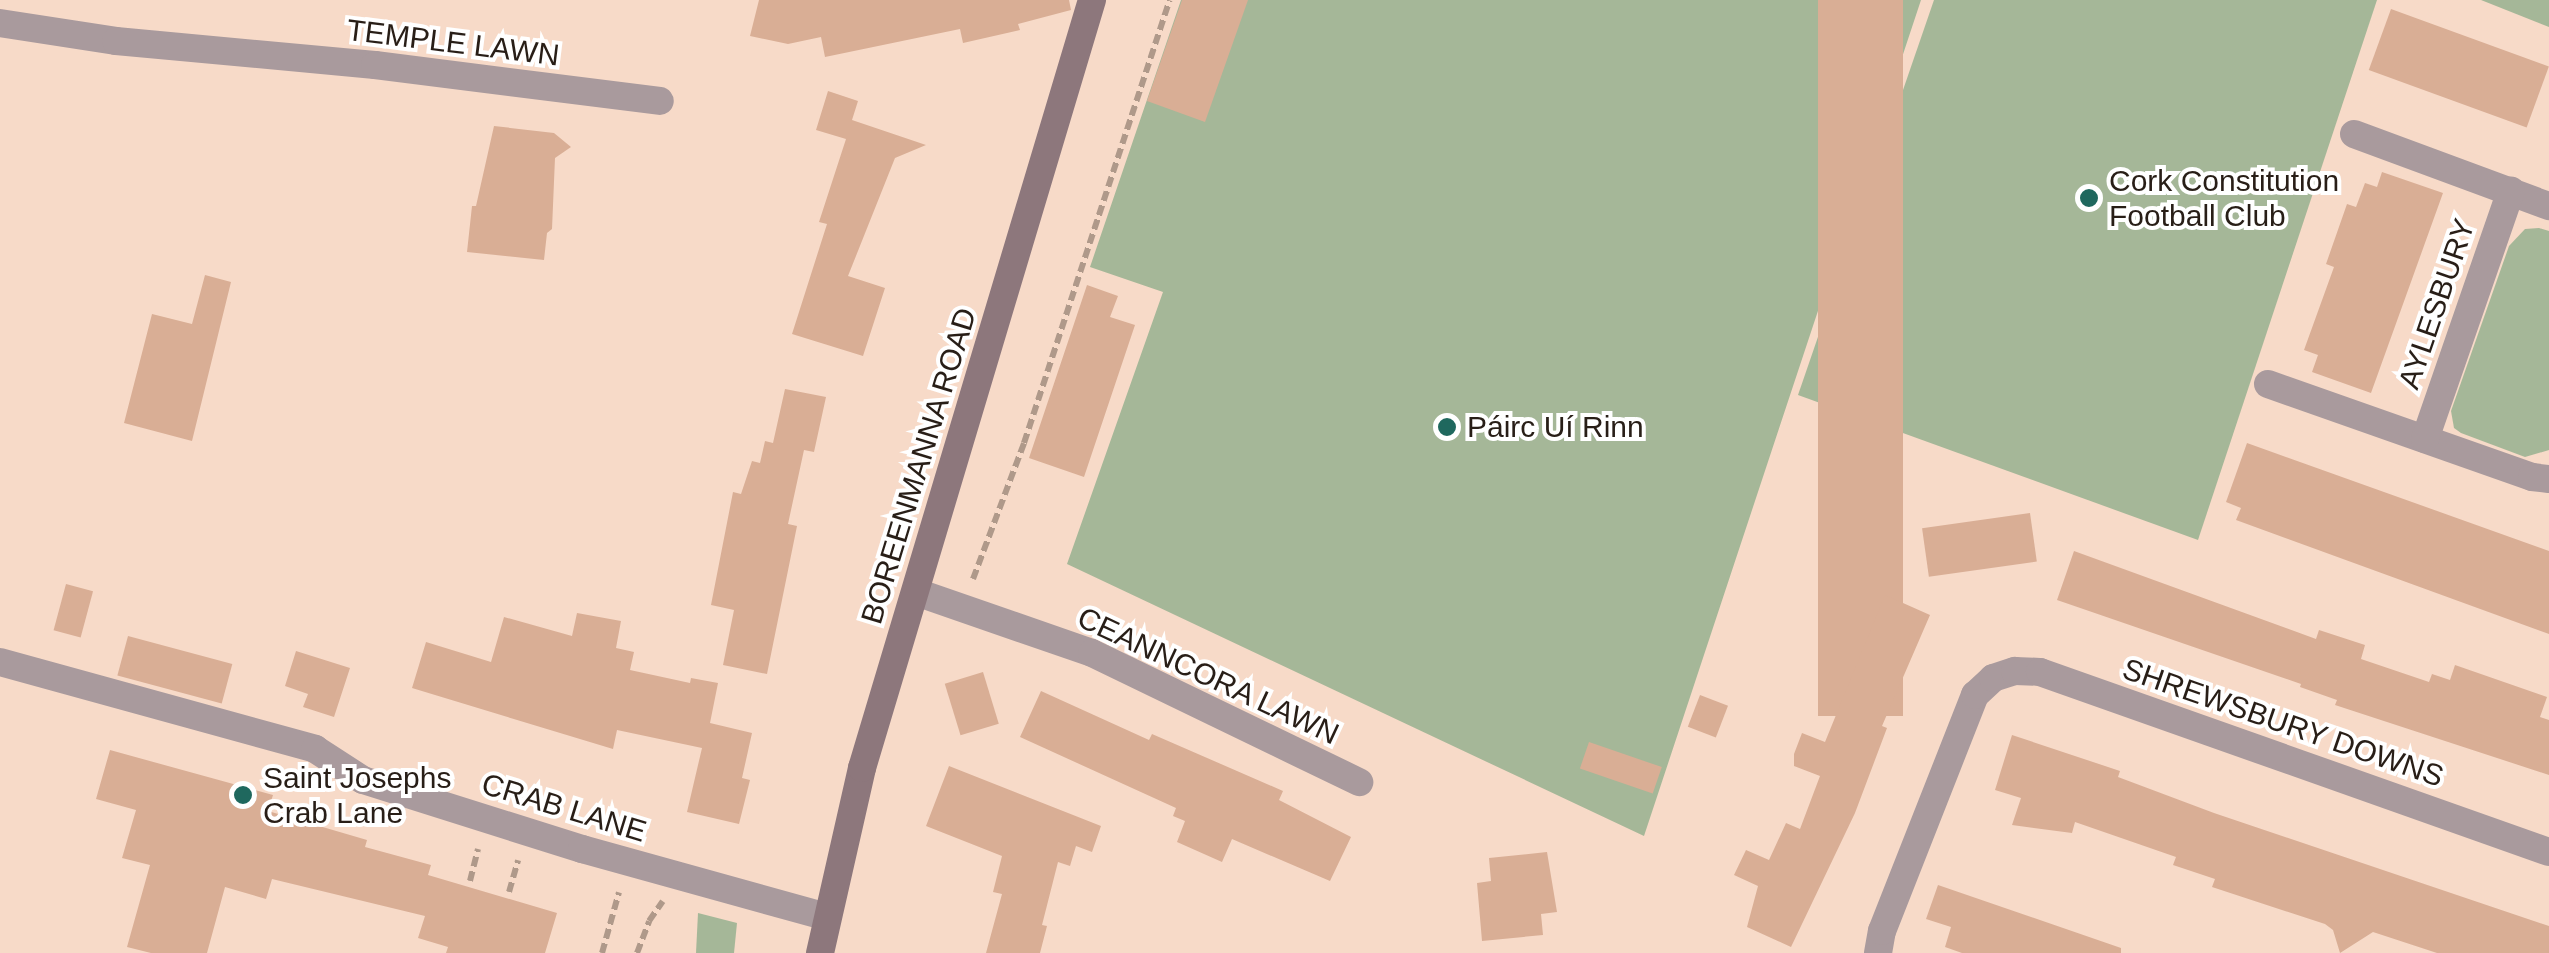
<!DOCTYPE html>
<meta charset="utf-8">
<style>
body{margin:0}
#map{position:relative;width:2549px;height:953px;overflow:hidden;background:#f7dac8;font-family:Helvetica,sans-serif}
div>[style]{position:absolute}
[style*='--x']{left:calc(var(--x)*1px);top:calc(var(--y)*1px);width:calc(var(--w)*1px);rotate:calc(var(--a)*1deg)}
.green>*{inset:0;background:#a5b798}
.building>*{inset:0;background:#d9ae95;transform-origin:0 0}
.path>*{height:6px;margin-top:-3px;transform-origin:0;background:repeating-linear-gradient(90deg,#af998a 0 10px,transparent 0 15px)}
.minor>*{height:28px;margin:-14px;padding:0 14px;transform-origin:14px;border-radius:14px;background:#a99a9d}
.secondary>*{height:28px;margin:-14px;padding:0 14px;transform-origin:14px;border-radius:14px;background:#8d777c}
.dots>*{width:28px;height:28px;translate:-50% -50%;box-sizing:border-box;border:5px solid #fff;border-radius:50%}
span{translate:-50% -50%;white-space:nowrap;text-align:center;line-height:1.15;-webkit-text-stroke:8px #fff;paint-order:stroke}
.street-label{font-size:30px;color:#281e17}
.poi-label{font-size:30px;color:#281e17}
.left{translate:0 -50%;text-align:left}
</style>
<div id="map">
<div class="green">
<div style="clip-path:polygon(1181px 0,1921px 0,1644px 836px,1067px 564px,1163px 292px,1090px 267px)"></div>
<div style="clip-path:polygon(1934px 0,2377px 0,2198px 540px,1798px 395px)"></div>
<div style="clip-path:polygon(2481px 0,2549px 0,2549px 27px)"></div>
<div style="clip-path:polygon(2539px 228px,2549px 231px,2549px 450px,2525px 457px,2461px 433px,2454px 428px,2451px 411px,2509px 246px,2525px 229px)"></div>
<div style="clip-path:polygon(698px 913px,737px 923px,734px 953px,696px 953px)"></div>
</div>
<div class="building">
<div style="clip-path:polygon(759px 0,1069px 0,1071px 10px,1018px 24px,1020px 30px,963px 43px,960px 29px,825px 57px,821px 37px,788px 44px,750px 36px)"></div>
<div style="clip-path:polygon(1182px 0,1248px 0,1205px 122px,1147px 101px)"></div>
<div style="left:1818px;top:0;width:85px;height:716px"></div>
<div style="left:2391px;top:9px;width:168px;height:65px;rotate:20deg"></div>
<div style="clip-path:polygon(828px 91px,858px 101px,852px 120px,926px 145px,895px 158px,848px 276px,885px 288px,863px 356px,792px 334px,827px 224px,819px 222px,846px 139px,816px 130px)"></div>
<div style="clip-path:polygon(494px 126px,554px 133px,571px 147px,555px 158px,552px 229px,547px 233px,544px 260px,467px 252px,472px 206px,476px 206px)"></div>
<div style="clip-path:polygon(2382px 172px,2443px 193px,2371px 393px,2312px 372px,2318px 355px,2304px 350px,2334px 267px,2326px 264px,2347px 204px,2356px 207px,2365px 183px,2377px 187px)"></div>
<div style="clip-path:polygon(205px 275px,231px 282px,192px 441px,124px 423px,152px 314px,192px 324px)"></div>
<div style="clip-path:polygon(1087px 285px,1118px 296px,1110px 317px,1135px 325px,1084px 477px,1029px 458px)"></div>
<div style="clip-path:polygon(785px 389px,826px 397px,814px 452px,804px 450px,788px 524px,797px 526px,767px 674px,723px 665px,734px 610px,711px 605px,733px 492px,741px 494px,752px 461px,760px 463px,765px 441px,773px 443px)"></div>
<div style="clip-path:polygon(2247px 443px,2549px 551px,2549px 634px,2236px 520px,2241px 508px,2226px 502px)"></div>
<div style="left:2030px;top:513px;width:49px;height:109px;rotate:82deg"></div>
<div style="clip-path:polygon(2074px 551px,2316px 639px,2319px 630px,2365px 645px,2361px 659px,2429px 682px,2432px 674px,2450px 680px,2455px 665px,2547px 697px,2540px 717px,2549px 720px,2549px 775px,2335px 705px,2337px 700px,2300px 687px,2301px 684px,2057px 600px)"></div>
<div style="left:66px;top:584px;width:28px;height:48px;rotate:15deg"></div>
<div style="clip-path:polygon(1885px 595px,1930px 615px,1882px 726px,1887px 728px,1855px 813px,1791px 947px,1747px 927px,1758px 886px,1734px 875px,1746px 850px,1769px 860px,1786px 823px,1800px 829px,1820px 776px,1794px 766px,1794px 754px,1802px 733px,1825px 742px)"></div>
<div style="clip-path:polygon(577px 613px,621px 621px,616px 648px,634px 652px,630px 670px,690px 683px,691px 678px,718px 683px,710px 723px,752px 733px,742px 778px,750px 780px,739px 824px,687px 812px,702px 748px,617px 730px,613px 749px,412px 688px,426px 642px,491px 662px,504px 617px,572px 636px)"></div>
<div style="left:128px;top:636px;width:108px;height:41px;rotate:15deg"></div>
<div style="clip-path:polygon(296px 651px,350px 668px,334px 717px,303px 707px,308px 694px,285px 686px)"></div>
<div style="left:983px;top:672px;width:54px;height:40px;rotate:73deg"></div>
<div style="clip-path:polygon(1041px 691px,1149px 740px,1152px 734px,1283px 791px,1279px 800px,1351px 837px,1330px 881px,1232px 839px,1222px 862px,1177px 842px,1185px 821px,1173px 816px,1176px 808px,1020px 737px)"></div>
<div style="left:1700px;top:695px;width:30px;height:34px;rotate:21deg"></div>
<div style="clip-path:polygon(2012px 735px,2120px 771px,2118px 777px,2214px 813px,2549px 926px,2549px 953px,2437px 953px,2373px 932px,2340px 953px,2333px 930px,2325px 924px,2212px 887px,2215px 879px,2173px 865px,2176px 857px,2075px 822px,2072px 833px,2012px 825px,2021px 798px,1995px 790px)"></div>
<div style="left:1589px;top:742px;width:77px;height:28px;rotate:19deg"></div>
<div style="clip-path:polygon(110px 750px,273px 795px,268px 811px,367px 840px,365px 847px,431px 865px,428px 875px,557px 913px,545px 953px,446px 953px,448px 947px,418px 938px,425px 916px,272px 879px,266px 899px,225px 887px,207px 953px,151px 953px,127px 947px,150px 865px,122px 858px,136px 810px,96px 799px)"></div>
<div style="clip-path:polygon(949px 766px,1101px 826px,1092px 852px,1076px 846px,1070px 866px,1058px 862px,1042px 925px,1047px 926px,1040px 953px,986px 953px,1002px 894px,993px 892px,1002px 856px,926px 826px)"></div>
<div style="clip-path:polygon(1547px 852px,1557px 912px,1541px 914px,1543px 935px,1482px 941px,1477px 883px,1491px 881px,1489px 858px)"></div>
<div style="clip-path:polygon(1938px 885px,2121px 948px,2121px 953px,1962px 953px,1945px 947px,1951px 927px,1926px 919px)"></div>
</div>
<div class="path">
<div style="--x:973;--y:579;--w:145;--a:-69.4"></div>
<div style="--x:1024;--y:443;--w:466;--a:-71.8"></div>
<div style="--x:470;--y:881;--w:33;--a:-76"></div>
<div style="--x:509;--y:892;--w:33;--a:-74"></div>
<div style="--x:602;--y:953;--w:63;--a:-74.4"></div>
<div style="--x:637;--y:953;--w:34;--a:-69"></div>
<div style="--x:649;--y:921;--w:24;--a:-55"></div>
</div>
<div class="minor">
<div style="--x:0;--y:23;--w:117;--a:8.8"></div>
<div style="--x:116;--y:41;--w:260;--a:5.3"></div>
<div style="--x:375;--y:65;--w:287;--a:7.2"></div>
<div style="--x:2354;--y:134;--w:208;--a:20.3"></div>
<div style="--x:2268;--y:384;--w:280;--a:19.4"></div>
<div style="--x:2532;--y:477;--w:17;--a:7"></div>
<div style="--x:2425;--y:439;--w:263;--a:-70.9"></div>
<div style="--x:916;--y:592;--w:186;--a:19.1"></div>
<div style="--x:1092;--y:653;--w:297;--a:25.8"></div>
<div style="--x:0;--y:662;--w:327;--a:15.4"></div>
<div style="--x:315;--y:749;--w:57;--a:32.9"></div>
<div style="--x:363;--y:780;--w:230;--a:17.5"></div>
<div style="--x:582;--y:849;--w:254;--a:15.5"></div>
<div style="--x:1878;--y:953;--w:22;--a:-80"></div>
<div style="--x:1882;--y:931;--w:254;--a:-68.5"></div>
<div style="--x:1975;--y:695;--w:25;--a:-43"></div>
<div style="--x:1993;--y:678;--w:23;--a:-18"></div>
<div style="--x:2015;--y:671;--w:25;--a:2"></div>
<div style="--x:2040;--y:672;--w:540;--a:19.48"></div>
</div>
<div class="secondary">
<div style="--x:820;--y:953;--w:190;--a:-77.2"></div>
<div style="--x:862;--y:768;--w:802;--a:-73.33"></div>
</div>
<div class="dots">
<div style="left:2089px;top:198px;background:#1f685e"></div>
<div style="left:1447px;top:427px;background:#1f685e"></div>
<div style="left:243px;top:795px;background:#1f685e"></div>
</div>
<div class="street-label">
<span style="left:453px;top:43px;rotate:7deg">TEMPLE LAWN</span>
<span style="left:2437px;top:304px;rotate:-71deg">AYLESBURY</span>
<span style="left:919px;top:466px;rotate:-73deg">BOREENMANNA ROAD</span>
<span style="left:1208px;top:676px;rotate:25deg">CEANNCORA LAWN</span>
<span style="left:2283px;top:723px;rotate:19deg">SHREWSBURY DOWNS</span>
<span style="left:564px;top:808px;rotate:17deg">CRAB LANE</span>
</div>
<div class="poi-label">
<span class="left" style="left:2109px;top:198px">Cork Constitution<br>Football Club</span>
<span class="left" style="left:1467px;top:427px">Páirc Uí Rinn</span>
<span class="left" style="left:263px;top:795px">Saint Josephs<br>Crab Lane</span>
</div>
</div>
